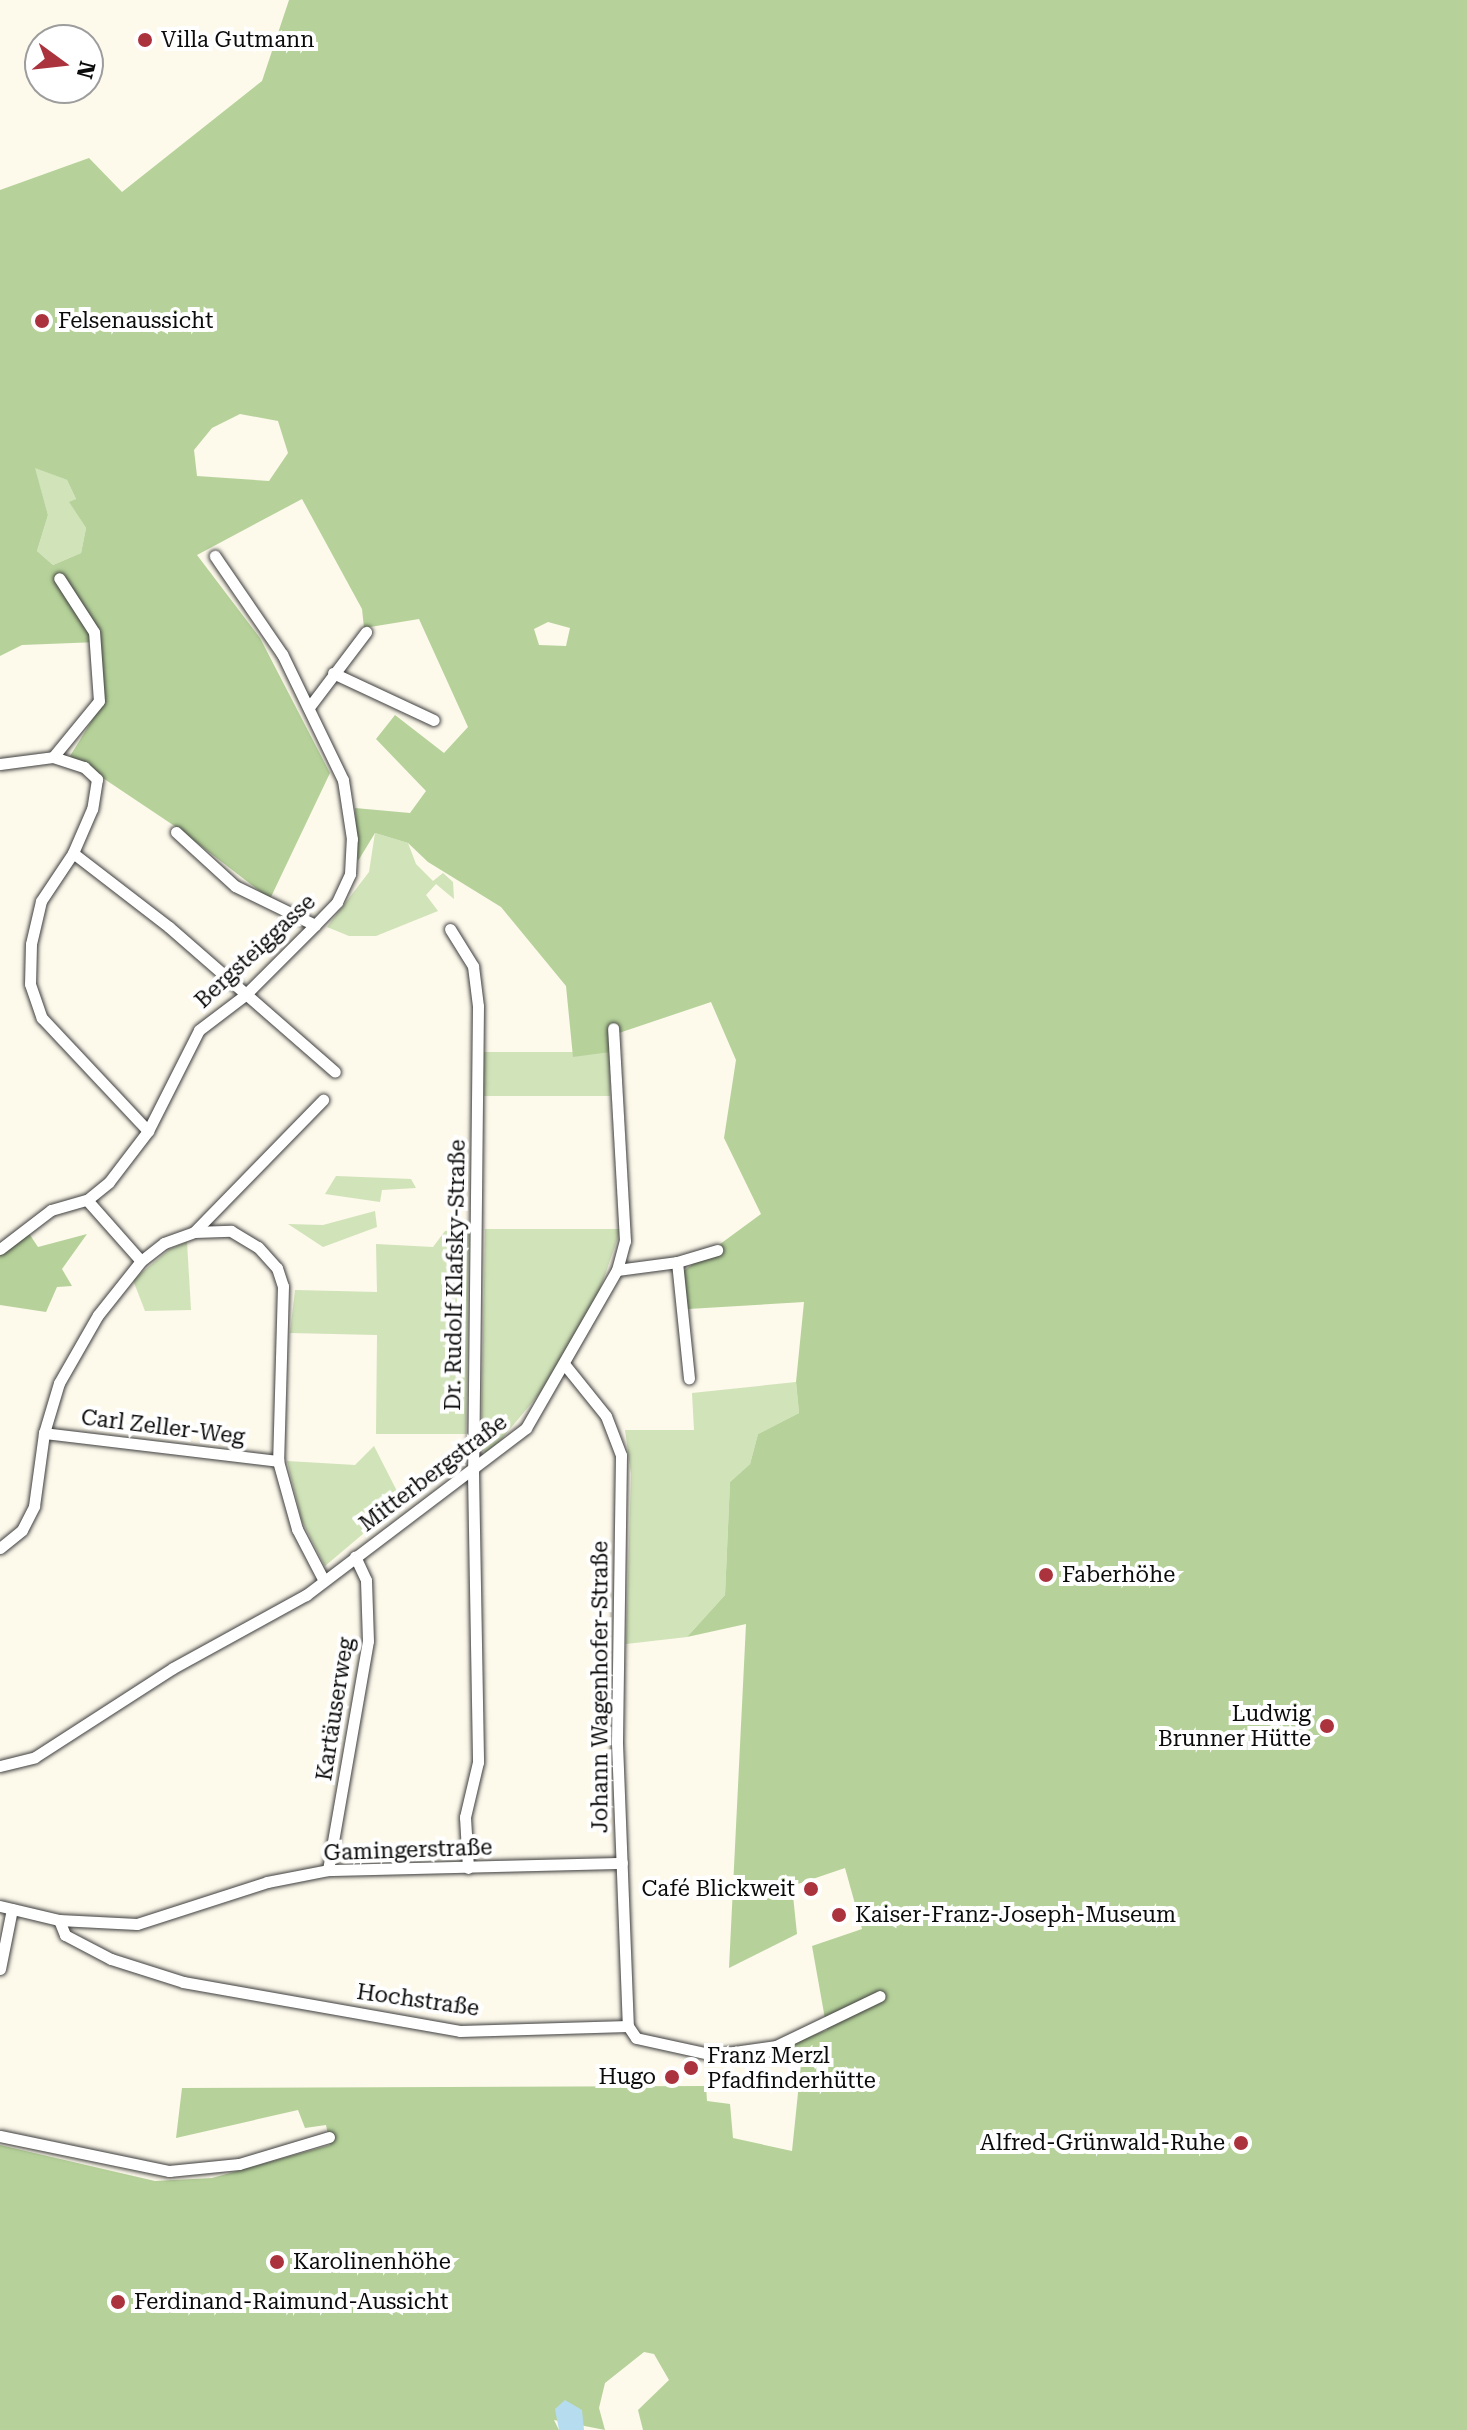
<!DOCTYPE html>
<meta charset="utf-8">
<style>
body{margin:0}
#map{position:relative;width:1467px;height:2430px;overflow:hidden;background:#fdf9eb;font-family:"Roboto Serif",serif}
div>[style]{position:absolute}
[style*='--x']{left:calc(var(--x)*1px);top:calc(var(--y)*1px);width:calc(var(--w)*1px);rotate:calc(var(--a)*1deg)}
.green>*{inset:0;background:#d1e3b9;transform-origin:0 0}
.forest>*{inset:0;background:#b6d29a}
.water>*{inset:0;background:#b6dcef}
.roads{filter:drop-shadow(0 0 2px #3e3e3e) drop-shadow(0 0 2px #3e3e3e)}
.street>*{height:11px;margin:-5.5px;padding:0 5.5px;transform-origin:5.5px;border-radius:5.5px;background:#fff}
.dots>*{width:22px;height:22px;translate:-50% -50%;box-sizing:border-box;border:4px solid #fff;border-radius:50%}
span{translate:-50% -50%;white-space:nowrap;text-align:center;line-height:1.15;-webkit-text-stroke:8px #fff;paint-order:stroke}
.poi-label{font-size:22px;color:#0b0b0b}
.left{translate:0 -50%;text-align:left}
.right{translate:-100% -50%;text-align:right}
.street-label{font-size:22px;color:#0b0b0b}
.north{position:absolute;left:24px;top:24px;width:80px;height:80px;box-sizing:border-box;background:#fff;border:2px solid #9d9d9d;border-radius:50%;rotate:105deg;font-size:22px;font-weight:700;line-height:32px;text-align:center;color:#0b0b0b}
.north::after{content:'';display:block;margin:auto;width:28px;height:36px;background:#ab333e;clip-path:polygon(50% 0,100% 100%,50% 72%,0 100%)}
</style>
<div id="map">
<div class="green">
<div style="clip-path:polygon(34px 467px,67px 480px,76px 499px,70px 503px,86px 528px,81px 553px,53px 565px,37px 551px,48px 515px)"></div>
<div style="clip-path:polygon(375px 833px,408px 843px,416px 864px,433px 881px,443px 873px,453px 882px,454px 899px,436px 884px,426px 895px,438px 911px,376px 936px,349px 936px,327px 927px,369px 872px)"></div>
<div style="left:610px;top:1052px;width:44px;height:126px;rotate:90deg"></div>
<div style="clip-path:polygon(336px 1176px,411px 1179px,416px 1188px,382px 1190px,380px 1202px,325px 1194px)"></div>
<div style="clip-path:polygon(375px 1211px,377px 1227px,323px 1247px,288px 1224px,323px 1225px)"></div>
<div style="clip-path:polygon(469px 1229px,466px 1434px,376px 1434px,377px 1335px,290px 1333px,295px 1290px,377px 1292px,376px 1244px,433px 1247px,445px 1231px)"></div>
<div style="clip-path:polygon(485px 1229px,621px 1229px,598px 1295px,540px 1393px,489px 1454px,481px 1450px)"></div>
<div style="clip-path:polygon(187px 1242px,191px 1310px,145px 1311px,133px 1280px,170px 1249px)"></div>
<div style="clip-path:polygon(796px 1382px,799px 1413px,758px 1434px,750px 1464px,730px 1482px,725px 1595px,687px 1637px,626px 1644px,631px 1474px,625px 1430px,694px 1430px,692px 1393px)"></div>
<div style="clip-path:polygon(374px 1446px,402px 1501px,325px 1566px,302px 1521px,287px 1461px,355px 1465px)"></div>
</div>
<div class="forest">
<div style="clip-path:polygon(evenodd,289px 0,1467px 0,1467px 2430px,643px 2430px,638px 2410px,669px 2380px,654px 2354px,644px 2352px,605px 2383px,599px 2408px,605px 2430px,554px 2420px,559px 2430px,0 2430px,0 2145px,155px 2181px,212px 2178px,330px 2145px,326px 2125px,305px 2128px,298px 2110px,176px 2138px,182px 2088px,706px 2086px,707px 2101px,730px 2104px,733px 2138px,792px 2151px,802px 2054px,735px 2062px,733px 2057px,779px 2048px,827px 2030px,812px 1946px,862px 1929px,845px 1868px,792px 1886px,797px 1934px,729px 1968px,746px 1624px,687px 1637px,725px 1595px,730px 1482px,750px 1464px,758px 1434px,799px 1413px,796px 1382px,804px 1302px,688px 1309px,682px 1272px,761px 1214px,724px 1138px,736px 1060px,711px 1002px,610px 1036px,610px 1052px,573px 1057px,566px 986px,501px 907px,428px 862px,408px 843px,375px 833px,358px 861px,355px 808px,410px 813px,426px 791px,376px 739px,395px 715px,444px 753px,468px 727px,419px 619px,364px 628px,362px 609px,302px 499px,197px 555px,260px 638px,330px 773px,270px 899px,179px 829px,70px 756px,104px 701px,98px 642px,22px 645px,0 656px,0 190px,89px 158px,122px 192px,262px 81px,289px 0,240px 414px,278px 421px,288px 453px,269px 481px,197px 476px,194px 450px,212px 428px,240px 414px,289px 0,35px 468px,67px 480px,76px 499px,69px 502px,86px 528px,81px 553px,53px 565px,37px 551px,48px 515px,35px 468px,289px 0,548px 622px,570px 628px,566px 646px,539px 645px,534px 629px,548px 622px)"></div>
<div style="clip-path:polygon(28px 1232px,38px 1247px,87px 1234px,62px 1269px,72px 1286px,57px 1287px,46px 1312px,0 1305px,0 1254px)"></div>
</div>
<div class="water">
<div style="clip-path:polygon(565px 2400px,582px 2410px,584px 2430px,559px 2430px,555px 2409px)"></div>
</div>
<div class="roads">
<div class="street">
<div style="--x:333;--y:673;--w:111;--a:25"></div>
<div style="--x:310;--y:706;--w:93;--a:-52.9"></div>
<div style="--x:53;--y:757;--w:72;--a:-50.6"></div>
<div style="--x:99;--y:701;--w:69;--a:-94.1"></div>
<div style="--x:94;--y:632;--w:64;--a:-122.9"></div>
<div style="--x:0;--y:764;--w:53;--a:-7.5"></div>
<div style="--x:53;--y:757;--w:33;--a:18"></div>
<div style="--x:84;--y:767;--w:18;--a:43"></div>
<div style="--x:97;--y:779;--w:30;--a:99"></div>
<div style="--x:92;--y:809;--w:48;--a:113.4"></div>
<div style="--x:73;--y:853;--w:58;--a:123.7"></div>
<div style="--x:41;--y:901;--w:44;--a:103.1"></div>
<div style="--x:31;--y:944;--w:40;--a:91.4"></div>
<div style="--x:30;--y:984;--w:36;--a:71"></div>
<div style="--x:42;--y:1018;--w:155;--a:46.8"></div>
<div style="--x:176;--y:832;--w:80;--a:42.5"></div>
<div style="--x:235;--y:886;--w:89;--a:26"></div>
<div style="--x:73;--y:853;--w:121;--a:37.6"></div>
<div style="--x:169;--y:927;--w:220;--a:41.1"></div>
<div style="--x:450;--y:929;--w:44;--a:58.1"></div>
<div style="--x:473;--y:966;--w:40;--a:82.9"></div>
<div style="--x:478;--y:1006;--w:466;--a:90.6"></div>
<div style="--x:473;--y:1472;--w:290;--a:89"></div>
<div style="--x:478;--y:1762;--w:57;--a:103.3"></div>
<div style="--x:465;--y:1817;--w:51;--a:86.6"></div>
<div style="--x:87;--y:1200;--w:81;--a:48.5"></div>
<div style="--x:194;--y:1232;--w:185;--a:-45.7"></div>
<div style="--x:0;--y:1249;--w:64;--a:-37.4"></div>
<div style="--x:51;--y:1210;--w:37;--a:-16"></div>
<div style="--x:87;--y:1200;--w:28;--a:-39"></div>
<div style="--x:109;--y:1182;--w:64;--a:-52.6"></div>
<div style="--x:148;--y:1131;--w:113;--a:-63.2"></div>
<div style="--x:199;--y:1030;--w:56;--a:-37.1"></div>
<div style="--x:244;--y:996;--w:100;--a:-45"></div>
<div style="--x:315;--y:925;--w:32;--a:-46"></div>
<div style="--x:337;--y:902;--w:31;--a:-65"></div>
<div style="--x:350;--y:874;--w:35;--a:-87"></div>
<div style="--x:352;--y:839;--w:60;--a:-98.7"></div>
<div style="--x:343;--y:780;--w:140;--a:-115.8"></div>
<div style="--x:282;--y:654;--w:119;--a:-124.4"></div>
<div style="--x:677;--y:1262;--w:117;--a:84.1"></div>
<div style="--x:617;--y:1270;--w:61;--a:-7.6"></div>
<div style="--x:677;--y:1262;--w:42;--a:-16.7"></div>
<div style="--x:565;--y:1365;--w:65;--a:51.2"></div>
<div style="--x:606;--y:1416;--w:42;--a:69"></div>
<div style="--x:621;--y:1455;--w:288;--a:90.8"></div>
<div style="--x:617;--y:1743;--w:283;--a:87.8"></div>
<div style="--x:44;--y:1433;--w:236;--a:6.8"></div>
<div style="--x:0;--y:1548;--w:28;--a:-39"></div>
<div style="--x:22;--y:1530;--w:27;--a:-63"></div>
<div style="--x:34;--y:1506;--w:74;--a:-82.2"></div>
<div style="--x:44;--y:1433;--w:52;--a:-73.3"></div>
<div style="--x:59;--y:1383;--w:78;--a:-60.2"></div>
<div style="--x:98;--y:1315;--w:69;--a:-51.5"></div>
<div style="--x:141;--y:1261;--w:29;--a:-38"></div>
<div style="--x:164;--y:1243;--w:32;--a:-20"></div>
<div style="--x:194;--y:1232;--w:37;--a:-2"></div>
<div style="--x:231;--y:1231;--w:31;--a:31"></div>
<div style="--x:258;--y:1247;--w:28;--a:48"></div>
<div style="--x:277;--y:1268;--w:19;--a:72"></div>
<div style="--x:283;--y:1286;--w:175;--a:91.6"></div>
<div style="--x:278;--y:1461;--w:71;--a:74.4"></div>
<div style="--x:297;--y:1529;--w:56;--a:62.5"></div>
<div style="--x:0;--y:1766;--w:36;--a:-14"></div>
<div style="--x:35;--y:1757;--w:164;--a:-32.8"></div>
<div style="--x:173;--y:1668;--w:152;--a:-28.8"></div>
<div style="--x:306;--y:1595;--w:276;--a:-37.2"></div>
<div style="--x:526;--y:1428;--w:182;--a:-60.1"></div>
<div style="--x:617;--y:1270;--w:30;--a:-75"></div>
<div style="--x:625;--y:1241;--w:213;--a:-93.2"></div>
<div style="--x:328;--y:1870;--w:232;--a:-80.1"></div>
<div style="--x:368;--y:1641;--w:61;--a:-91.9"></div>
<div style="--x:366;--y:1580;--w:26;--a:-115"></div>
<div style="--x:0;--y:1906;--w:61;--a:13.3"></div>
<div style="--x:59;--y:1920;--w:78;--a:2.9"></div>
<div style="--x:137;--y:1924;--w:137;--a:-17.9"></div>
<div style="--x:267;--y:1882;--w:62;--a:-11.1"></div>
<div style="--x:328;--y:1870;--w:294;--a:-1.4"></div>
<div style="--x:59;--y:1920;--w:16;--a:68"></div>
<div style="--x:65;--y:1935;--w:52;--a:27.6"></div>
<div style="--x:111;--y:1959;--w:76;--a:17.7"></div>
<div style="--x:183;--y:1982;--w:281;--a:10"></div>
<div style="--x:460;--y:2031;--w:168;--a:-1.7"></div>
<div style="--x:628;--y:2026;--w:14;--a:56"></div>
<div style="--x:636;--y:2038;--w:79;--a:12.4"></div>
<div style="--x:713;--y:2055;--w:64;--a:-8.1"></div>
<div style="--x:776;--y:2046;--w:115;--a:-25.7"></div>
<div style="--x:0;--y:1969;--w:61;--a:-78.7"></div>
<div style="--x:0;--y:2136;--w:173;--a:11.7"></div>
<div style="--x:169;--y:2171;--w:70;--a:-5.7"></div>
<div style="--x:239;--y:2164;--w:94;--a:-16.7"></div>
</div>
</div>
<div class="dots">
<div style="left:145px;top:40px;background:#ab333e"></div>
<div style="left:42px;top:321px;background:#ab333e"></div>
<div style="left:1046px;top:1575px;background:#ab333e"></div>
<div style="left:1327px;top:1726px;background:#ab333e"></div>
<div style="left:811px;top:1889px;background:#ab333e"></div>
<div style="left:839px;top:1915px;background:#ab333e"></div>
<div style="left:691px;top:2068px;background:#ab333e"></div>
<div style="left:672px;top:2077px;background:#ab333e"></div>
<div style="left:1241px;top:2143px;background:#ab333e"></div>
<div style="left:277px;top:2262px;background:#ab333e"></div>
<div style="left:118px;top:2302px;background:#ab333e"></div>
</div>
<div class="poi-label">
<span class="left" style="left:161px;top:40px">Villa Gutmann</span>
<span class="left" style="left:58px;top:321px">Felsenaussicht</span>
<span class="left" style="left:1062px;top:1575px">Faberhöhe</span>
<span class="right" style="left:1311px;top:1726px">Ludwig<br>Brunner Hütte</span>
<span class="right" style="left:795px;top:1889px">Café Blickweit</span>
<span class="left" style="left:855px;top:1915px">Kaiser-Franz-Joseph-Museum</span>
<span class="left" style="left:707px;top:2068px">Franz Merzl<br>Pfadfinderhütte</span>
<span class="right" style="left:656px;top:2077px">Hugo</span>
<span class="right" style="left:1225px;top:2143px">Alfred-Grünwald-Ruhe</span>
<span class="left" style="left:293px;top:2262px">Karolinenhöhe</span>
<span class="left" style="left:134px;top:2302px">Ferdinand-Raimund-Aussicht</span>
</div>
<div class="street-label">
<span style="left:255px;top:951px;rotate:-43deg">Bergsteiggasse</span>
<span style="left:455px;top:1275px;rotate:-89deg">Dr. Rudolf Klafsky-Straße</span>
<span style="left:163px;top:1427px;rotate:7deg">Carl Zeller-Weg</span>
<span style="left:433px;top:1473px;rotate:-37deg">Mitterbergstraße</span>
<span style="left:600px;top:1687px;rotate:-90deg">Johann Wagenhofer-Straße</span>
<span style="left:335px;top:1709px;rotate:-81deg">Kartäuserweg</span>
<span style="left:408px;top:1850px;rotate:-2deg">Gamingerstraße</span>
<span style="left:418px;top:2000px;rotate:8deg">Hochstraße</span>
</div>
<div class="north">N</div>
</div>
